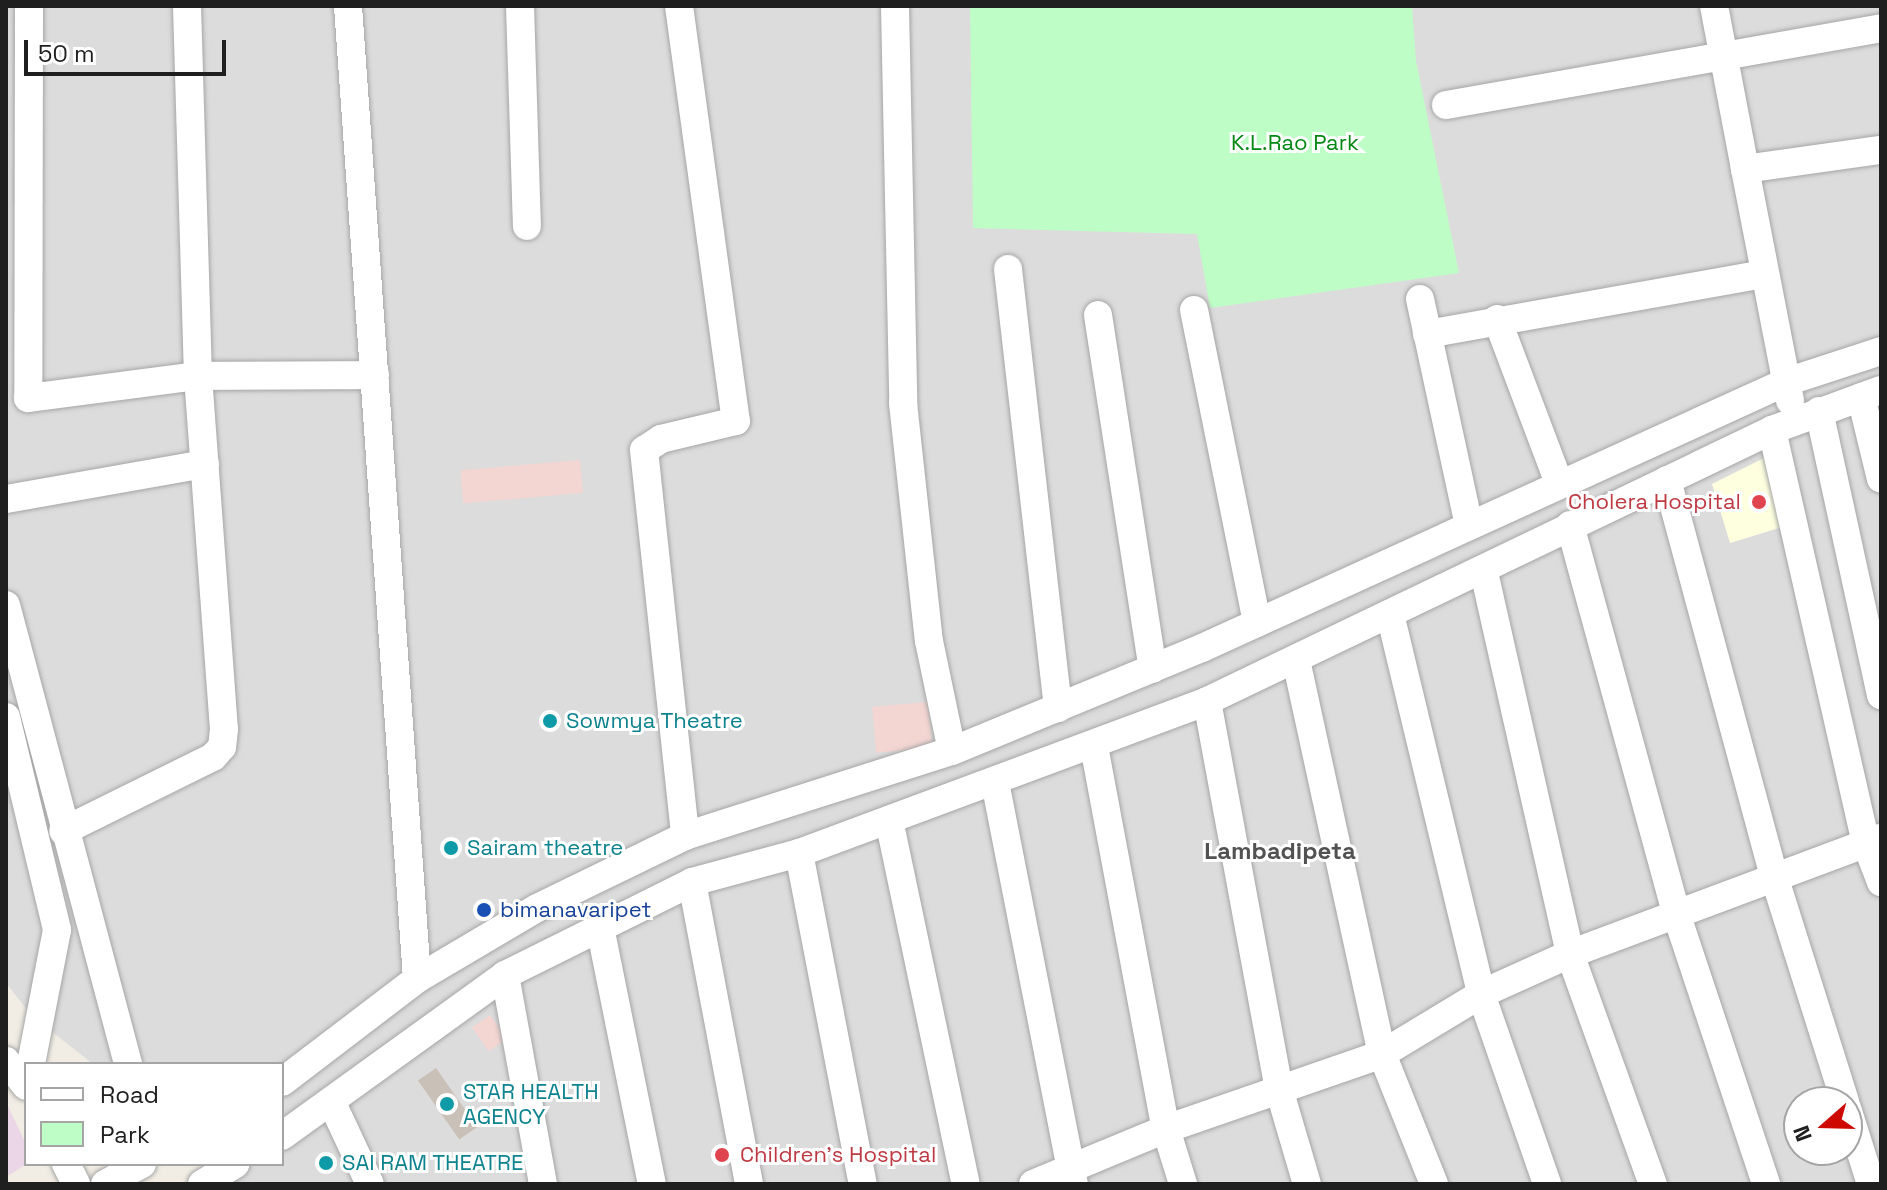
<!DOCTYPE html>
<style>
body{margin:0}
#map{position:relative;width:1887px;height:1190px;overflow:hidden;background:#f1ede4;font-family:"Space Grotesk",sans-serif}
div>[style]{position:absolute}
[style*='--x']{left:calc(var(--x)*1px);top:calc(var(--y)*1px);width:calc(var(--w)*1px);rotate:calc(var(--a)*1deg)}
.residential>*{inset:0;background:#dddcdc}
.commercial>*{inset:0;background:#f3d5d2;transform-origin:0 0}
.industrial>*{inset:0;background:#ead6e6}
.education>*{inset:0;background:#fdffdf}
.park>*{inset:0;background:#befec6}
.building>*{inset:0;background:#c9c0b7;transform-origin:0 0}
.roads{filter:drop-shadow(0 0 2px #a6a6a6) drop-shadow(0 0 2px #a6a6a6)}
.minor>*{height:28px;margin:-14px;padding:0 14px;transform-origin:14px;border-radius:14px;background:#fff}
.dots>*{width:22px;height:22px;translate:-50% -50%;box-sizing:border-box;border:4px solid #fff;border-radius:50%}
span{translate:-50% -50%;white-space:nowrap;text-align:center;line-height:1.15;-webkit-text-stroke:6px #fff;paint-order:stroke}
.park-label{font-size:22px;color:#028813}
.health-label{font-size:22px;color:#be3a42}
.right{translate:-100% -50%;text-align:right}
.left{translate:0 -50%;text-align:left}
.culture-label{font-size:22px;color:#0d838f}
.transit-label{font-size:22px;color:#164399}
.neighbourhood-label{font-size:24px;color:#525252;font-weight:700}
.frame{position:absolute;inset:0;border:8px solid #1f1f1f;pointer-events:none}
.legend{position:absolute;left:24px;top:1062px;width:260px;height:104px;box-sizing:border-box;background:#fff;border:2px solid #a5a5a5;margin:0;padding:10px 14px;list-style:none;font-size:24px;color:#1f1f1f}
.legend li{display:flex;align-items:center;gap:16px;height:40px}
.legend b{width:40px;border:2px solid #a5a5a5}
.north{position:absolute;left:1783px;top:1086px;width:80px;height:80px;box-sizing:border-box;background:#fff;border:2px solid #a5a5a5;border-radius:50%;rotate:250deg;font-size:22px;font-weight:700;line-height:32px;text-align:center;color:#1f1f1f}
.north::after{content:'';display:block;margin:auto;width:28px;height:36px;background:#ce0a00;clip-path:polygon(50% 0,100% 100%,50% 72%,0 100%)}
.scale{position:absolute;left:24px;top:40px;width:202px;height:36px;box-sizing:border-box;border:4px solid #1f1f1f;border-top:0;padding-left:10px;font-size:24px;line-height:28px;white-space:nowrap;color:#1f1f1f;-webkit-text-stroke:6px #fff;paint-order:stroke}
</style>
<div id="map">
<div class="residential">
<div style="clip-path:polygon(evenodd,6px 6px,1881px 6px,1881px 1184px,220px 1184px,220px 1164px,282px 1164px,282px 1064px,93px 1064px,32px 1016px,6px 983px,6px 6px,1799px 1102px,1847px 1102px,1847px 1150px,1799px 1150px,1799px 1102px)"></div>
</div>
<div class="commercial">
<div style="left:580px;top:460px;width:33px;height:120px;rotate:85deg"></div>
<div style="left:928px;top:702px;width:46px;height:56px;rotate:85deg"></div>
<div style="left:490px;top:1015px;width:29px;height:22px;rotate:55deg"></div>
</div>
<div class="industrial">
<div style="clip-path:polygon(6px 1102px,26px 1144px,27px 1164px,6px 1177px)"></div>
</div>
<div class="education">
<div style="clip-path:polygon(1784px 448px,1806px 520px,1730px 543px,1712px 484px)"></div>
</div>
<div class="park">
<div style="clip-path:polygon(970px 6px,1412px 6px,1416px 61px,1459px 273px,1210px 308px,1197px 234px,973px 228px)"></div>
</div>
<div class="building">
<div style="left:436px;top:1068px;width:72px;height:22px;rotate:55deg"></div>
</div>
<div class="roads">
<div class="minor">
<div style="--x:29;--y:6;--w:392;--a:90.1"></div>
<div style="--x:28;--y:398;--w:171;--a:-7.4"></div>
<div style="--x:198;--y:376;--w:354;--a:85.8"></div>
<div style="--x:224;--y:729;--w:18;--a:96"></div>
<div style="--x:222;--y:747;--w:13;--a:132"></div>
<div style="--x:213;--y:757;--w:167;--a:153.7"></div>
<div style="--x:187;--y:6;--w:370;--a:88.3"></div>
<div style="--x:198;--y:376;--w:177;--a:-0.3"></div>
<div style="--x:348;--y:6;--w:975;--a:85.94"></div>
<div style="--x:520;--y:6;--w:220;--a:88.2"></div>
<div style="--x:679;--y:6;--w:419;--a:82.2"></div>
<div style="--x:736;--y:421;--w:77;--a:166.5"></div>
<div style="--x:661;--y:439;--w:20;--a:147"></div>
<div style="--x:644;--y:450;--w:388;--a:83.9"></div>
<div style="--x:895;--y:6;--w:397;--a:88.8"></div>
<div style="--x:903;--y:403;--w:239;--a:83.8"></div>
<div style="--x:929;--y:641;--w:112;--a:78.2"></div>
<div style="--x:1714;--y:6;--w:166;--a:79.2"></div>
<div style="--x:1745;--y:169;--w:137;--a:-8"></div>
<div style="--x:1446;--y:105;--w:442;--a:-10"></div>
<div style="--x:1745;--y:169;--w:236;--a:79"></div>
<div style="--x:1008;--y:269;--w:442;--a:83.5"></div>
<div style="--x:1420;--y:299;--w:231;--a:77.8"></div>
<div style="--x:1194;--y:310;--w:319;--a:78.6"></div>
<div style="--x:1098;--y:315;--w:358;--a:81.2"></div>
<div style="--x:1497;--y:319;--w:175;--a:69.3"></div>
<div style="--x:1427;--y:334;--w:341;--a:-10.1"></div>
<div style="--x:1861;--y:397;--w:84;--a:76.3"></div>
<div style="--x:1819;--y:411;--w:291;--a:77.7"></div>
<div style="--x:1772;--y:430;--w:424;--a:77.2"></div>
<div style="--x:1866;--y:843;--w:42;--a:69"></div>
<div style="--x:1667;--y:480;--w:407;--a:74.9"></div>
<div style="--x:1773;--y:873;--w:240;--a:72.5"></div>
<div style="--x:6;--y:499;--w:202;--a:-10"></div>
<div style="--x:1570;--y:525;--w:402;--a:74.7"></div>
<div style="--x:1676;--y:913;--w:286;--a:71.6"></div>
<div style="--x:1484;--y:572;--w:392;--a:77.3"></div>
<div style="--x:1570;--y:954;--w:245;--a:70.2"></div>
<div style="--x:6;--y:605;--w:475;--a:75.1"></div>
<div style="--x:1391;--y:618;--w:387;--a:76.5"></div>
<div style="--x:1481;--y:994;--w:201;--a:70.8"></div>
<div style="--x:1296;--y:660;--w:403;--a:77.7"></div>
<div style="--x:1382;--y:1054;--w:140;--a:68.2"></div>
<div style="--x:1207;--y:701;--w:395;--a:79.5"></div>
<div style="--x:1279;--y:1089;--w:99;--a:73.6"></div>
<div style="--x:6;--y:717;--w:219;--a:76.5"></div>
<div style="--x:57;--y:930;--w:136;--a:101"></div>
<div style="--x:1094;--y:746;--w:390;--a:79.4"></div>
<div style="--x:1166;--y:1129;--w:58;--a:72.8"></div>
<div style="--x:995;--y:782;--w:410;--a:78.9"></div>
<div style="--x:889;--y:820;--w:372;--a:78.1"></div>
<div style="--x:799;--y:853;--w:337;--a:79.1"></div>
<div style="--x:692;--y:882;--w:307;--a:79.3"></div>
<div style="--x:600;--y:927;--w:262;--a:78.6"></div>
<div style="--x:505;--y:975;--w:212;--a:79.7"></div>
<div style="--x:6;--y:1061;--w:32;--a:51"></div>
<div style="--x:282;--y:1082;--w:170;--a:-37.3"></div>
<div style="--x:417;--y:979;--w:139;--a:-30.6"></div>
<div style="--x:537;--y:908;--w:165;--a:-25.9"></div>
<div style="--x:685;--y:836;--w:280;--a:-17.7"></div>
<div style="--x:952;--y:751;--w:270;--a:-22.4"></div>
<div style="--x:1202;--y:648;--w:642;--a:-24.49"></div>
<div style="--x:1786;--y:382;--w:100;--a:-18.1"></div>
<div style="--x:332;--y:1103;--w:89;--a:64.9"></div>
<div style="--x:1847;--y:1108;--w:80;--a:72.5"></div>
<div style="--x:282;--y:1136;--w:275;--a:-35.8"></div>
<div style="--x:505;--y:975;--w:209;--a:-26.4"></div>
<div style="--x:692;--y:882;--w:111;--a:-15.2"></div>
<div style="--x:799;--y:853;--w:435;--a:-20.4"></div>
<div style="--x:1207;--y:701;--w:627;--a:-25.62"></div>
<div style="--x:1772;--y:430;--w:116;--a:-20.2"></div>
<div style="--x:66;--y:1164;--w:22;--a:63"></div>
<div style="--x:105;--y:1184;--w:42;--a:-28.4"></div>
<div style="--x:202;--y:1184;--w:39;--a:-31"></div>
<div style="--x:1033;--y:1184;--w:144;--a:-22.5"></div>
<div style="--x:1166;--y:1129;--w:229;--a:-19.1"></div>
<div style="--x:1382;--y:1054;--w:116;--a:-31.2"></div>
<div style="--x:1481;--y:994;--w:98;--a:-24.2"></div>
<div style="--x:1570;--y:954;--w:332;--a:-20.5"></div>
</div>
</div>
<div class="dots">
<div style="left:1759px;top:502px;background:#e0444e"></div>
<div style="left:550px;top:721px;background:#0f9aa8"></div>
<div style="left:451px;top:848px;background:#0f9aa8"></div>
<div style="left:484px;top:910px;background:#1a4fb4"></div>
<div style="left:447px;top:1104px;background:#0f9aa8"></div>
<div style="left:722px;top:1155px;background:#e0444e"></div>
<div style="left:326px;top:1163px;background:#0f9aa8"></div>
</div>
<div class="park-label">
<span style="left:1295px;top:143px">K.L.Rao Park</span>
</div>
<div class="health-label">
<span class="right" style="left:1741px;top:502px">Cholera Hospital</span>
<span class="left" style="left:740px;top:1155px">Children's Hospital</span>
</div>
<div class="culture-label">
<span class="left" style="left:566px;top:721px">Sowmya Theatre</span>
<span class="left" style="left:467px;top:848px">Sairam theatre</span>
<span class="left" style="left:463px;top:1104px">STAR HEALTH<br>AGENCY</span>
<span class="left" style="left:342px;top:1163px">SAI RAM THEATRE</span>
</div>
<div class="transit-label">
<span class="left" style="left:500px;top:910px">bimanavaripet</span>
</div>
<div class="neighbourhood-label">
<span style="left:1280px;top:851px">Lambadipeta</span>
</div>
<div class="frame"></div>
<ul class="legend">
<li><b style="height:10px;background:#fff"></b>Road</li>
<li><b style="height:22px;background:#befec6"></b>Park</li>
</ul>
<div class="north">N</div>
<div class="scale">50 m</div>
</div>
